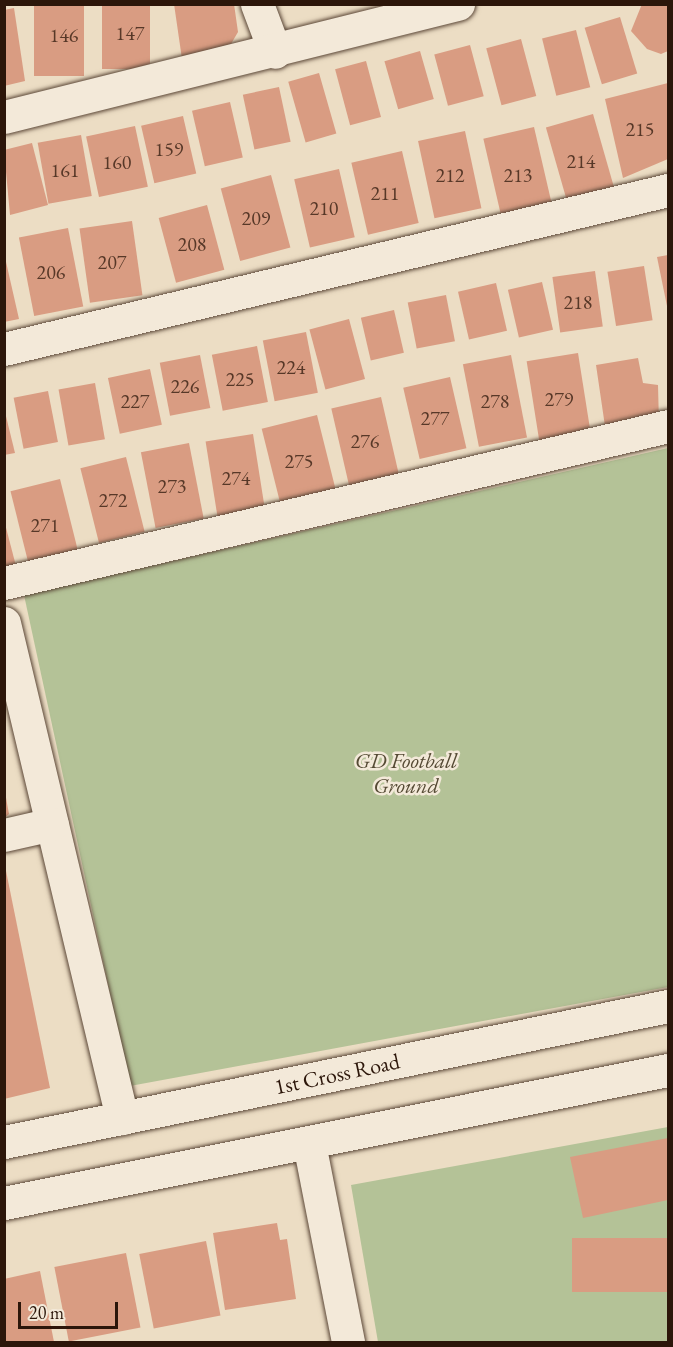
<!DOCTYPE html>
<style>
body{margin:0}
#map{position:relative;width:673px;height:1347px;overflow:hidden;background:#ecddc4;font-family:"EB Garamond",serif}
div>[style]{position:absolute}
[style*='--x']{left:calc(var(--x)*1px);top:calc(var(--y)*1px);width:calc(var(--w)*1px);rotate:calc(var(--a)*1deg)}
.green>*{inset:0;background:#b4c297}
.building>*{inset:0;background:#d99c82;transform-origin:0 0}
.roads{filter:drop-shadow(0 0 2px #5c4838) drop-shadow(0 0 2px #5c4838)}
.minor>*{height:33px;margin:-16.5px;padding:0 16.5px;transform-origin:16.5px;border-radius:16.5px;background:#f3e9d9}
span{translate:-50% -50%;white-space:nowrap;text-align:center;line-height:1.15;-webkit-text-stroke:5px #f3e9d9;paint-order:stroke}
.number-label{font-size:20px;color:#573828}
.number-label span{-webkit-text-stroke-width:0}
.park-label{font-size:22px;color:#554a34;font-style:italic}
.street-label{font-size:22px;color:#2c160a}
.frame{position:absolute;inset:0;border:6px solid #2c160a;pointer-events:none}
.scale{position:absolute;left:18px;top:1302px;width:100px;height:27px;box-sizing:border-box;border:3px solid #2c160a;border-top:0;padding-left:8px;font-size:18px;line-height:21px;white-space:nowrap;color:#2c160a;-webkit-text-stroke:4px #f3e9d9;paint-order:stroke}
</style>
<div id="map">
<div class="green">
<div style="clip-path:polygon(668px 448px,668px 987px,130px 1086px,24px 595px)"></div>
<div style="clip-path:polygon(668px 1127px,668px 1342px,378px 1342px,351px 1185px)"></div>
</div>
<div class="building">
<div style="left:34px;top:4px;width:50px;height:72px"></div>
<div style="left:102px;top:4px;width:48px;height:65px"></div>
<div style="clip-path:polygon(174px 4px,234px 4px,238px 32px,231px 44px,182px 59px)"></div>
<div style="clip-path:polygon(642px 4px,668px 4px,668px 51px,661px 54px,647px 49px,631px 31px)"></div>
<div style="clip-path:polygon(14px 8px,25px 81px,4px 86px,4px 10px)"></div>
<div style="left:620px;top:17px;width:59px;height:37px;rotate:73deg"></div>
<div style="left:576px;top:30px;width:59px;height:35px;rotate:76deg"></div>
<div style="left:521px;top:39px;width:59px;height:36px;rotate:75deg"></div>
<div style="left:470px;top:45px;width:53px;height:37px;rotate:75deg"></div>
<div style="left:420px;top:51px;width:50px;height:37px;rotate:74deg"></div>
<div style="left:366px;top:61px;width:58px;height:32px;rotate:75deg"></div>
<div style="left:319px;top:73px;width:63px;height:32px;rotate:74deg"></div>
<div style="clip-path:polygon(668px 83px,668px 159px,623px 178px,605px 99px)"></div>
<div style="left:279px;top:87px;width:56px;height:37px;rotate:78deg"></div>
<div style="left:230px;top:102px;width:57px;height:39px;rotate:77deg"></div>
<div style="left:593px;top:114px;width:85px;height:49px;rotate:74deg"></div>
<div style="left:183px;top:116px;width:59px;height:43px;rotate:77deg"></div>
<div style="left:135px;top:126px;width:62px;height:50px;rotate:78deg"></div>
<div style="left:534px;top:127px;width:86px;height:52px;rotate:77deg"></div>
<div style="left:465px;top:131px;width:79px;height:48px;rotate:78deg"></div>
<div style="left:81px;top:135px;width:62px;height:44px;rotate:80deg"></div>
<div style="clip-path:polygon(32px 143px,48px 205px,10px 215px,4px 150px)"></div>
<div style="left:402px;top:151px;width:74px;height:52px;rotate:77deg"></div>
<div style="left:339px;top:169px;width:70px;height:46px;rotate:77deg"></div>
<div style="left:271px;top:175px;width:75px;height:52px;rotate:75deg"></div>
<div style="left:207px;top:205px;width:67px;height:50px;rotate:75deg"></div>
<div style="left:132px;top:221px;width:75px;height:53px;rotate:82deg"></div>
<div style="left:68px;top:228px;width:80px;height:50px;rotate:79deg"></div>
<div style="clip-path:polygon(4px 253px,19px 319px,4px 322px)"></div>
<div style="clip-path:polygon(668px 255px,668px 306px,667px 306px,657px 257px)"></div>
<div style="left:644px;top:266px;width:55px;height:37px;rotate:81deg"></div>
<div style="left:595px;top:271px;width:56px;height:43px;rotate:82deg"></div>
<div style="left:542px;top:282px;width:49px;height:35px;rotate:77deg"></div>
<div style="left:496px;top:283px;width:49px;height:39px;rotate:77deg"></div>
<div style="left:446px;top:295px;width:47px;height:39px;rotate:79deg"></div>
<div style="left:394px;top:310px;width:44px;height:34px;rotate:77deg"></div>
<div style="left:349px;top:319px;width:62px;height:41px;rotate:75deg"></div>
<div style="left:306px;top:332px;width:62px;height:44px;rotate:79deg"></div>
<div style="left:257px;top:346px;width:57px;height:46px;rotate:79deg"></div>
<div style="left:578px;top:353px;width:85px;height:52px;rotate:81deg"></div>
<div style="left:200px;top:355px;width:54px;height:41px;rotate:79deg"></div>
<div style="left:511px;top:355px;width:84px;height:49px;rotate:79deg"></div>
<div style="clip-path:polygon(638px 358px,643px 383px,658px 385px,659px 424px,606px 433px,596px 365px)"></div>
<div style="left:150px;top:369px;width:57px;height:43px;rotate:78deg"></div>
<div style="left:450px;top:377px;width:73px;height:48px;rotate:77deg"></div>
<div style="left:95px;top:383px;width:57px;height:37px;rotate:80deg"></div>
<div style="left:48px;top:391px;width:52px;height:35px;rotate:79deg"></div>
<div style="left:381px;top:397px;width:79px;height:51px;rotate:77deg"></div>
<div style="clip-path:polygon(4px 408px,15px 453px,4px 455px)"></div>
<div style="left:317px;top:415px;width:81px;height:57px;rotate:76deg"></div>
<div style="left:253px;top:434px;width:81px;height:48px;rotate:81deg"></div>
<div style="left:189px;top:443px;width:77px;height:49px;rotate:79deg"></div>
<div style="left:126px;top:457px;width:77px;height:47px;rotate:76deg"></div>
<div style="left:60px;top:479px;width:81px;height:51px;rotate:76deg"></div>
<div style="clip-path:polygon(4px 520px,16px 566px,4px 568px)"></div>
<div style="clip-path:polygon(4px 787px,9px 814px,4px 818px)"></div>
<div style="clip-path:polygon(4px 861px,50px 1088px,4px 1099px)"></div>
<div style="clip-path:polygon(668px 1138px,668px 1200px,583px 1218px,570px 1157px)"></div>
<div style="clip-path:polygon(277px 1223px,280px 1240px,287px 1239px,296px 1299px,225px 1310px,213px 1233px)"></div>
<div style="left:668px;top:1238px;width:54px;height:96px;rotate:90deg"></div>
<div style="left:206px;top:1241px;width:76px;height:68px;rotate:79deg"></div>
<div style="left:126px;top:1253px;width:76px;height:73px;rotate:79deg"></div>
<div style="clip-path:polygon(40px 1271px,54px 1342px,4px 1342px,4px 1279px)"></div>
</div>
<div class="roads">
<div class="minor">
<div style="--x:257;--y:4;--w:51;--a:69.4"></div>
<div style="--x:4;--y:117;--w:468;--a:-14"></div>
<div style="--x:4;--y:349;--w:683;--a:-13.47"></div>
<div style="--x:4;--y:583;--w:682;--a:-13.3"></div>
<div style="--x:4;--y:623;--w:509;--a:76.59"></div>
<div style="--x:4;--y:835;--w:49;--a:-12.9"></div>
<div style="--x:4;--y:1142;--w:678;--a:-11.58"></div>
<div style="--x:309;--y:1143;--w:203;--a:78.9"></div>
<div style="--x:4;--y:1203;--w:677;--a:-11.33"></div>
</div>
</div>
<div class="number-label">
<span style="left:130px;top:33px">147</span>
<span style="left:64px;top:35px">146</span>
<span style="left:640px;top:129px">215</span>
<span style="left:169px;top:149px">159</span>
<span style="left:581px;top:161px">214</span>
<span style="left:117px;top:162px">160</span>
<span style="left:65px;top:170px">161</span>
<span style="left:450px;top:175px">212</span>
<span style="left:518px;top:175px">213</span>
<span style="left:385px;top:193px">211</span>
<span style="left:324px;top:208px">210</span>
<span style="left:256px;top:218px">209</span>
<span style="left:192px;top:244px">208</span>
<span style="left:112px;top:262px">207</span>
<span style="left:51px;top:272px">206</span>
<span style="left:578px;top:302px">218</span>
<span style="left:291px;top:367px">224</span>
<span style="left:240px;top:379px">225</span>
<span style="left:185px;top:386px">226</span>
<span style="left:559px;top:399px">279</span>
<span style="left:135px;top:401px">227</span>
<span style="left:495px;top:401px">278</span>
<span style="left:435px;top:418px">277</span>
<span style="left:365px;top:441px">276</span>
<span style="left:299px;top:461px">275</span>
<span style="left:236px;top:478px">274</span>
<span style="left:172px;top:486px">273</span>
<span style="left:113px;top:500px">272</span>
<span style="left:45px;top:525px">271</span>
</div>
<div class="park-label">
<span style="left:406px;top:773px">GD Football<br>Ground</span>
</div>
<div class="street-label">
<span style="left:337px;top:1074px;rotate:-12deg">1st Cross Road</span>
</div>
<div class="frame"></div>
<div class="scale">20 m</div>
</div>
